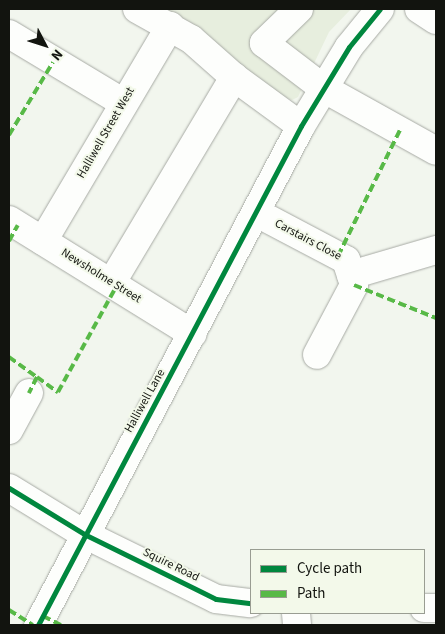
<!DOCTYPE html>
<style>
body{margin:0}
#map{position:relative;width:445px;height:634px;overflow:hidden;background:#f2f6ee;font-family:"Source Sans 3",sans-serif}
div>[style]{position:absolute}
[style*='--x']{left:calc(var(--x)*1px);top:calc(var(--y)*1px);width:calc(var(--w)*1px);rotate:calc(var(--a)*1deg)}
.built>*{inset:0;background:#e7eede}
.roads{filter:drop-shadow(0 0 1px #a7aaa4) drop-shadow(0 0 1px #a7aaa4)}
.minor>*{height:28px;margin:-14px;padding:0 14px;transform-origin:14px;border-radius:14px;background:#fdfefc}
.quiet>*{height:4px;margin-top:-2px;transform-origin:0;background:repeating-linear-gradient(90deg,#58b947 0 8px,transparent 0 12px)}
.cycleway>*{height:5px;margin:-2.5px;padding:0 2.5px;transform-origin:2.5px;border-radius:2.5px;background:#00873e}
span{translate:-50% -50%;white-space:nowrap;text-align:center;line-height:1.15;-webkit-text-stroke:4px #f3f9ea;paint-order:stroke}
.street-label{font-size:12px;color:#12140f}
.frame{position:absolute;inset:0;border:10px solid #12140f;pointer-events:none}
.legend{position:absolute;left:250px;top:549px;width:175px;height:65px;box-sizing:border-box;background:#f3f9ea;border:1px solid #999d92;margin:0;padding:6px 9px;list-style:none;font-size:15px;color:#12140f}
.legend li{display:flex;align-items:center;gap:10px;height:25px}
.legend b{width:25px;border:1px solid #999d92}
.north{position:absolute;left:20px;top:20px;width:50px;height:50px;-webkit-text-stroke:4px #f3f9ea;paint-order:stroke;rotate:130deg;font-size:14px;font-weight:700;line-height:20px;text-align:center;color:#12140f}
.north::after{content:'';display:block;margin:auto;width:18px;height:22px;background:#12140f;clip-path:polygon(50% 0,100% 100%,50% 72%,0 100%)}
</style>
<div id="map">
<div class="built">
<div style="clip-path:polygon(163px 9px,351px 9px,329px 32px,298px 97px,292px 100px,280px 95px)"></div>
</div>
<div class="roads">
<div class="minor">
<div style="--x:137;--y:9;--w:62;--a:29.1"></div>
<div style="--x:191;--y:39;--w:57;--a:41.5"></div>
<div style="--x:234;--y:77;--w:83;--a:36.2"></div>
<div style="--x:299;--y:9;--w:49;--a:135.8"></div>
<div style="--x:264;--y:43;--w:74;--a:37.3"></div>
<div style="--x:323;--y:88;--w:129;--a:29.1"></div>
<div style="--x:419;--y:9;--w:20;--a:33"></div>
<div style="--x:9;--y:34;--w:134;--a:31"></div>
<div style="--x:257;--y:213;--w:101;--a:27.8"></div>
<div style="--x:346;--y:260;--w:26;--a:72"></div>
<div style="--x:354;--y:285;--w:79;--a:117.9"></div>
<div style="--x:9;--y:220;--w:216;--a:31.8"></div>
<div style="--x:43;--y:241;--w:250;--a:-59.4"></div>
<div style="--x:351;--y:275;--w:89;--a:-16.4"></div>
<div style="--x:112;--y:282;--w:239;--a:-59.2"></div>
<div style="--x:9;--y:430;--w:42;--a:-61.6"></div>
<div style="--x:9;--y:488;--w:88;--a:31.5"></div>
<div style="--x:84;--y:534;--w:147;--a:26.2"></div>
<div style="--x:216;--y:599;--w:35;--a:7"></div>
<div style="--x:424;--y:608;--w:12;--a:0"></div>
<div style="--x:296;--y:613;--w:12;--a:85"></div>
<div style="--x:38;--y:625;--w:564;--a:-62.21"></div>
<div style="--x:301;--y:126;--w:92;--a:-58.7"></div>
<div style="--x:349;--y:47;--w:49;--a:-50.8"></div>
</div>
</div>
<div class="quiet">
<div style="--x:9;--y:135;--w:85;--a:-58.9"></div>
<div style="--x:9;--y:241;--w:18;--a:-61"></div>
<div style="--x:338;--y:256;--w:140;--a:-63.8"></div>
<div style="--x:354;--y:285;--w:88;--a:21.9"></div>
<div style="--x:9;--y:357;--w:34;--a:36"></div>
<div style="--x:37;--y:377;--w:18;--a:117"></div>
<div style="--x:37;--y:377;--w:26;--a:36"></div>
<div style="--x:58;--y:392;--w:122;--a:-61.1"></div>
<div style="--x:9;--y:610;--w:28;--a:32"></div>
<div style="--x:43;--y:616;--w:20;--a:27"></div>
</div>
<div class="cycleway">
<div style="--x:9;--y:488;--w:88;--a:31.5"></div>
<div style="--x:84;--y:534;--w:147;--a:26.2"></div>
<div style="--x:216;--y:599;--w:35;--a:7"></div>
<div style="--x:38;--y:625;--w:564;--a:-62.21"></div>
<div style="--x:301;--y:126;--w:92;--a:-58.7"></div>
<div style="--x:349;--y:47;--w:49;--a:-50.8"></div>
</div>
<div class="street-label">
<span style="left:106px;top:133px;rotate:-60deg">Halliwell Street West</span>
<span style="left:308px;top:240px;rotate:28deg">Carstairs Close</span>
<span style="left:101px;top:276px;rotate:32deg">Newsholme Street</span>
<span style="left:145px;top:401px;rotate:-61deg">Halliwell Lane</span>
<span style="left:171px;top:565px;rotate:26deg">Squire Road</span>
</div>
<div class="frame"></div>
<ul class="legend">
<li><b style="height:6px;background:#00873e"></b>Cycle path</li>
<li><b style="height:6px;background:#58b947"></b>Path</li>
</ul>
<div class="north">N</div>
</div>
